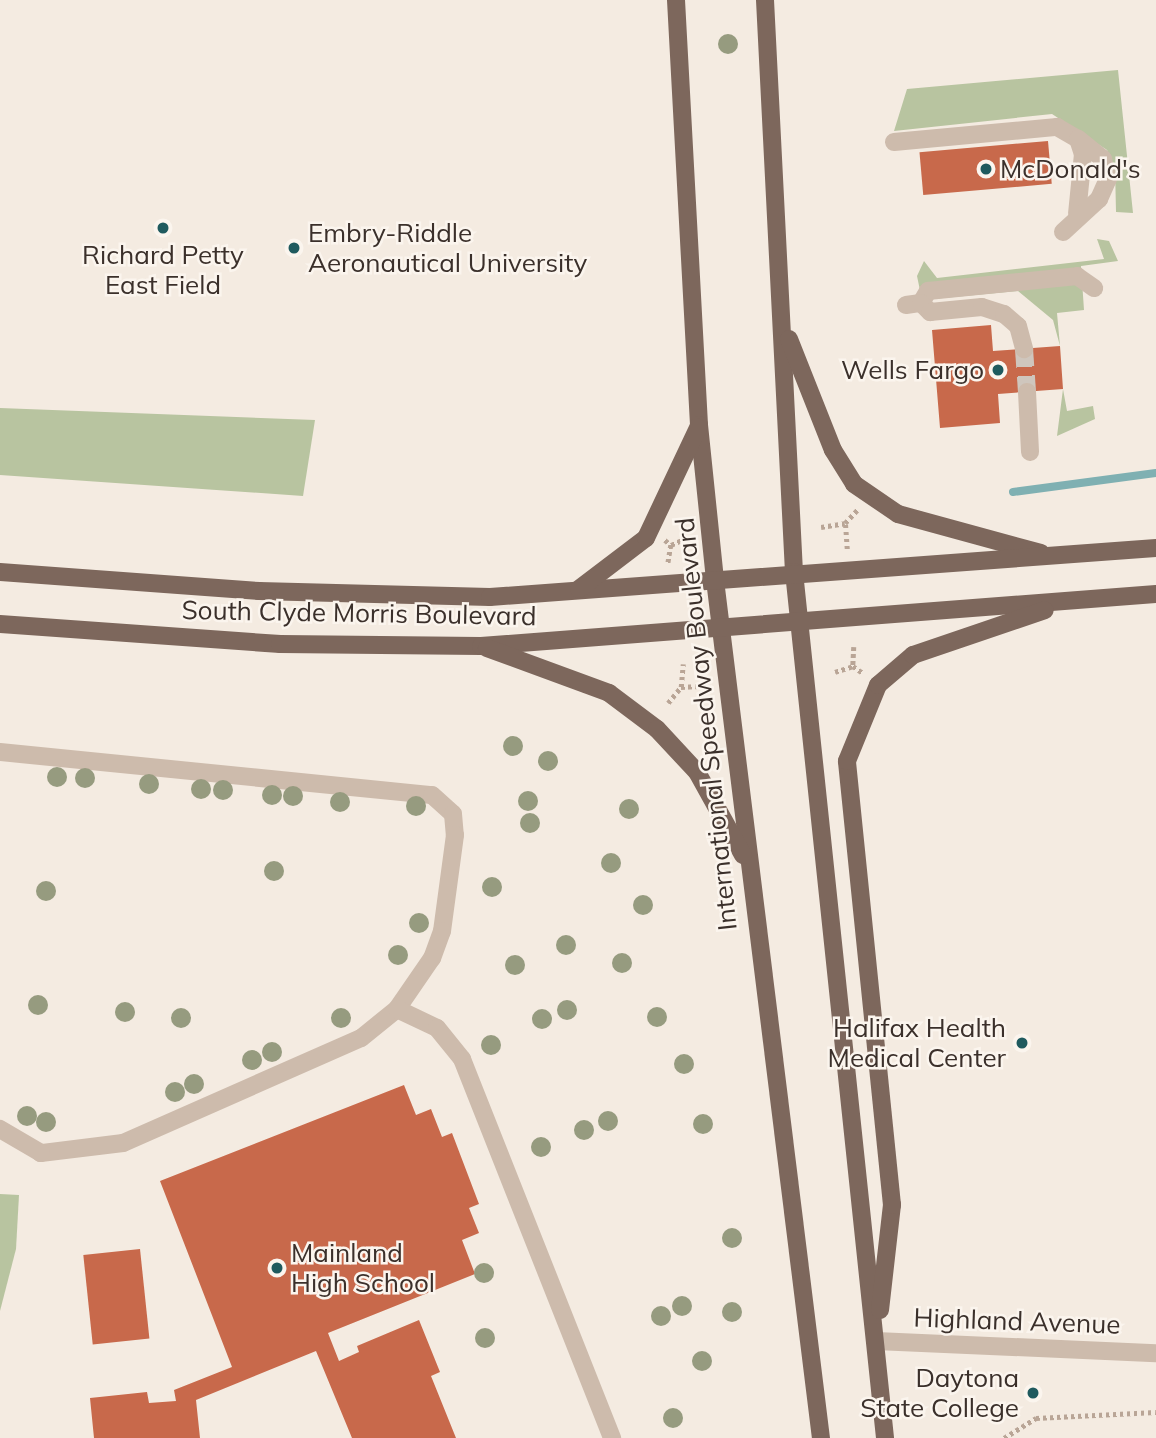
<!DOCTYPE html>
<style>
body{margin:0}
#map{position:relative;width:1156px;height:1438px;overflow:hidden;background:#f4ebe1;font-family:Mulish,sans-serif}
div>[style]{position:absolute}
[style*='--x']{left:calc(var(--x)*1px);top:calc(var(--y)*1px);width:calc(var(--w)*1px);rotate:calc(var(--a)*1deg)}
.green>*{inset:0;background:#b8c4a0}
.stream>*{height:8px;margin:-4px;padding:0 4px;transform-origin:4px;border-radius:4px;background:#7fb0b2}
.building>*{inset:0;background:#c8694b;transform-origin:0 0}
.minor-tunnel>*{height:18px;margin-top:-9px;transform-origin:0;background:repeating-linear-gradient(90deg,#cfc6bd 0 18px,transparent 0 27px)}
.path>*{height:4.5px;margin-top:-2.25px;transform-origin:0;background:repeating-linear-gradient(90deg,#b9a596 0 3.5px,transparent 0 7px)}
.minor>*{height:18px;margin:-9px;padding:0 9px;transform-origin:9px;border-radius:9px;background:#cdbbac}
.major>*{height:18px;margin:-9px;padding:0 9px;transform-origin:9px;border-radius:9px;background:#7d675c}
.trees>*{width:20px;height:20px;margin:-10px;border-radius:50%;background:#969b7f}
.dots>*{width:19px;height:19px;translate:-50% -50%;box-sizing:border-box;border:4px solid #fbf5ee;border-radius:50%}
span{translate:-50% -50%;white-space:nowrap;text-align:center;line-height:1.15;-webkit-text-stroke:5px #fbf5ee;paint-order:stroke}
.poi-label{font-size:26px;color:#3b302b}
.left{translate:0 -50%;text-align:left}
.right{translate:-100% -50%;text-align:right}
.street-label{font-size:26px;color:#3b302b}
</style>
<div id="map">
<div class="green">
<div style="clip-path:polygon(1118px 70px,1133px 213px,1116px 212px,1115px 168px,1107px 150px,1052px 114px,894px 131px,907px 89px)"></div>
<div style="clip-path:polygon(1097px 239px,1109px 241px,1118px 261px,1081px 266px,1084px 310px,1057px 313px,1060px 346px,1053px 320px,1018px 291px,922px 300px,917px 276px,924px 261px,937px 278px,1104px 259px)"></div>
<div style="clip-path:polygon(1063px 389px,1067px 411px,1093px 406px,1095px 419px,1057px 436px)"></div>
<div style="clip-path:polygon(0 408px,315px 420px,303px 496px,0 475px)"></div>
<div style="clip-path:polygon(0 1194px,19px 1195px,16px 1249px,0 1311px)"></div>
</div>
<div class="stream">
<div style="--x:1013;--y:492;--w:144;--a:-7.6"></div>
</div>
<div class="building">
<div style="left:1048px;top:141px;width:43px;height:129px;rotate:85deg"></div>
<div style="clip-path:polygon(991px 325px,993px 351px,1060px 346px,1063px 389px,998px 394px,1000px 423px,940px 428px,932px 330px)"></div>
<div style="clip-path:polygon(404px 1085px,416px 1115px,431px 1109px,442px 1137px,452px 1133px,479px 1204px,469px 1208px,479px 1233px,462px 1240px,475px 1274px,328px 1333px,339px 1361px,359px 1352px,357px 1346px,419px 1320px,440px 1372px,431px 1376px,456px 1438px,352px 1438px,316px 1351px,196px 1400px,200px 1438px,94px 1438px,90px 1398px,147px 1392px,149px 1403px,176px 1401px,174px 1390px,232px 1367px,160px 1181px)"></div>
<div style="left:140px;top:1249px;width:90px;height:57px;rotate:84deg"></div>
</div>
<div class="minor-tunnel">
<div style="--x:1024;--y:349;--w:43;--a:86"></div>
</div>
<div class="path">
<div style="--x:821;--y:527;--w:24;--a:-9"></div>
<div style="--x:665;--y:540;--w:8;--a:40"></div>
<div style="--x:671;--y:545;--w:19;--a:99"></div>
<div style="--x:671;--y:545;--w:19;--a:-25"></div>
<div style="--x:847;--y:549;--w:26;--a:-94"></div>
<div style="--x:845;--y:523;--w:18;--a:-47"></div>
<div style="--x:854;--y:647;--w:19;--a:93"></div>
<div style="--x:853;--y:666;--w:12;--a:35"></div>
<div style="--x:835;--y:672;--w:19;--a:-18"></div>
<div style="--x:681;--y:687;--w:23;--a:-85"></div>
<div style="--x:668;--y:703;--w:21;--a:-51"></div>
<div style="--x:681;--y:687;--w:22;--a:-3"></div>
<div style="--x:1004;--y:1438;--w:38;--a:-32"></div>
<div style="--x:1036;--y:1418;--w:120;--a:-2.9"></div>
</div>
<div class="minor">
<div style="--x:894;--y:142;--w:164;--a:-5.3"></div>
<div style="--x:1057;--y:127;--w:24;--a:30"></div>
<div style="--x:1078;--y:139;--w:16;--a:72"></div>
<div style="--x:1083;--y:154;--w:60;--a:95.7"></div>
<div style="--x:1063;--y:232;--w:49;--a:-42.5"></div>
<div style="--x:1099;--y:199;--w:22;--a:-66"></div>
<div style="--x:1108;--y:179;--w:21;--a:-104"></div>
<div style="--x:1103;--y:159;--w:32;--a:-141"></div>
<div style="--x:921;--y:303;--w:14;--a:-60"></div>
<div style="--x:928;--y:291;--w:150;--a:-5.7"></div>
<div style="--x:1077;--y:276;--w:21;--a:35"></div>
<div style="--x:906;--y:305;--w:15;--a:-8"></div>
<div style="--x:921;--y:303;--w:13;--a:45"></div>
<div style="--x:930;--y:312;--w:52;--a:-5.5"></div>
<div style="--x:982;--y:307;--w:23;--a:18"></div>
<div style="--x:1004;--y:314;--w:18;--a:41"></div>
<div style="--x:1018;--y:326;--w:24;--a:75"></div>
<div style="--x:1027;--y:392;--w:60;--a:87.1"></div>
<div style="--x:0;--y:752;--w:434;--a:5.7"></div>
<div style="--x:432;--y:795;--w:28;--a:42"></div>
<div style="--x:453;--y:814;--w:21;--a:85"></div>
<div style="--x:455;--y:835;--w:97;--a:97.7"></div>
<div style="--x:442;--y:931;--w:29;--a:110"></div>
<div style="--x:432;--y:958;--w:62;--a:124.5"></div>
<div style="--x:397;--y:1009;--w:46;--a:141.1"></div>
<div style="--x:361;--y:1038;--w:260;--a:156.2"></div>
<div style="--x:123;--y:1143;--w:83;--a:173"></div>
<div style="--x:41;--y:1153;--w:48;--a:-149.7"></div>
<div style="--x:397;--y:1009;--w:44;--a:25.4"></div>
<div style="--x:437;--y:1028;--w:40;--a:51"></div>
<div style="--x:462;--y:1059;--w:408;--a:68.4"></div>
<div style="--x:876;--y:1341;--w:280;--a:2.5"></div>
</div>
<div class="major">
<div style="--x:676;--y:0;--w:426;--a:86.9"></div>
<div style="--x:699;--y:425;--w:156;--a:84.1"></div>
<div style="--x:715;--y:580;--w:865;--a:82.96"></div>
<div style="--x:765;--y:0;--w:573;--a:87.1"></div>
<div style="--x:794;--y:572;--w:871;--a:84"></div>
<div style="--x:789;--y:339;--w:119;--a:68.4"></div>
<div style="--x:833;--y:450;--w:40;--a:58"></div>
<div style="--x:854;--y:484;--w:53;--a:34.3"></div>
<div style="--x:898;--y:514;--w:148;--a:15.3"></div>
<div style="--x:0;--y:572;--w:260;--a:4.2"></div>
<div style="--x:259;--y:591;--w:231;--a:1.5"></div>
<div style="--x:490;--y:597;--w:668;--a:-4.21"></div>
<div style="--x:579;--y:589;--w:84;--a:-37.3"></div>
<div style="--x:646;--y:538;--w:122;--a:-64.7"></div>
<div style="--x:0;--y:624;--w:281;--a:4.1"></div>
<div style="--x:280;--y:644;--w:201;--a:0.6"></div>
<div style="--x:481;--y:646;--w:677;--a:-4.41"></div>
<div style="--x:487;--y:648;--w:130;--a:20.2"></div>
<div style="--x:609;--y:693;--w:60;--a:36.9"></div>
<div style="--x:657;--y:729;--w:59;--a:47.1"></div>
<div style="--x:697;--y:772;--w:95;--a:61"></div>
<div style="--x:880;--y:1310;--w:106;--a:-83.5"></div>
<div style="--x:892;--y:1205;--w:446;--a:-95.8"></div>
<div style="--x:847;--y:761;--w:82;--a:-67.8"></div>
<div style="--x:878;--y:685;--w:46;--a:-40.6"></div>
<div style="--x:913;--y:655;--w:139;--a:-18.8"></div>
</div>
<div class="trees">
<div style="left:728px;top:44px"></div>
<div style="left:513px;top:746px"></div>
<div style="left:548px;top:761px"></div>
<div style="left:57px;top:777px"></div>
<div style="left:85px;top:778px"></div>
<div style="left:149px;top:784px"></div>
<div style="left:201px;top:789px"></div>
<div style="left:223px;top:790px"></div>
<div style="left:272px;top:795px"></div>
<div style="left:293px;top:796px"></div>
<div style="left:528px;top:801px"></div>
<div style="left:340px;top:802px"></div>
<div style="left:416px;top:806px"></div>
<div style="left:629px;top:809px"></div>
<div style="left:530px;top:823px"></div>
<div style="left:611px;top:863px"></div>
<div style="left:274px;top:871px"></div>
<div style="left:492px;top:887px"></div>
<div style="left:46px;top:891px"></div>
<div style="left:643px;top:905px"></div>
<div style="left:419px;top:923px"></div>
<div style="left:566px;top:945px"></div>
<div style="left:398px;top:955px"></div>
<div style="left:622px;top:963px"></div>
<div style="left:515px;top:965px"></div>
<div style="left:38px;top:1005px"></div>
<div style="left:567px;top:1010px"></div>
<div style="left:125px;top:1012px"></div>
<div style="left:657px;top:1017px"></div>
<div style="left:181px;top:1018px"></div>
<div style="left:341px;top:1018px"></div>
<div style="left:542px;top:1019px"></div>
<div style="left:491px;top:1045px"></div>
<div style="left:272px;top:1052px"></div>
<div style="left:252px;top:1060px"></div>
<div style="left:684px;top:1064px"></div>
<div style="left:194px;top:1084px"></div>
<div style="left:175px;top:1092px"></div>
<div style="left:27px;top:1116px"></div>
<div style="left:608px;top:1121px"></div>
<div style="left:46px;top:1122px"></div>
<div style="left:703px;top:1124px"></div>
<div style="left:584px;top:1130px"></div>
<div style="left:541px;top:1147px"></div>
<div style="left:732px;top:1238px"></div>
<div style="left:484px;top:1273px"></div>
<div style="left:682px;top:1306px"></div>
<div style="left:732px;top:1312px"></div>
<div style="left:661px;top:1316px"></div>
<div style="left:485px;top:1338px"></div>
<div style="left:702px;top:1361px"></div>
<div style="left:673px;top:1418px"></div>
</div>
<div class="dots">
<div style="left:986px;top:169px;background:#1f5a5e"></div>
<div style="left:163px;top:228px;background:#1f5a5e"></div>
<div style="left:294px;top:248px;background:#1f5a5e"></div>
<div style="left:998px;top:370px;background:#1f5a5e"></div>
<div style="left:1022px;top:1043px;background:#1f5a5e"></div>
<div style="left:277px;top:1268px;background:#1f5a5e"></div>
<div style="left:1033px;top:1393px;background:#1f5a5e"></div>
</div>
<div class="poi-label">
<span class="left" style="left:1000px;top:169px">McDonald's</span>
<span class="left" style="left:308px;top:248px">Embry-Riddle<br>Aeronautical University</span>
<span style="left:163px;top:270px">Richard Petty<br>East Field</span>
<span class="right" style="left:984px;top:370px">Wells Fargo</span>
<span class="right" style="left:1006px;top:1043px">Halifax Health<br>Medical Center</span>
<span class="left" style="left:291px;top:1268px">Mainland<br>High School</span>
<span class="right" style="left:1019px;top:1393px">Daytona<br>State College</span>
</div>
<div class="street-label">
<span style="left:359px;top:613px;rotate:1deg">South Clyde Morris Boulevard</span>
<span style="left:706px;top:724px;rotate:-96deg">International Speedway Boulevard</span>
<span style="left:1017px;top:1321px;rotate:2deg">Highland Avenue</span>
</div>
</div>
